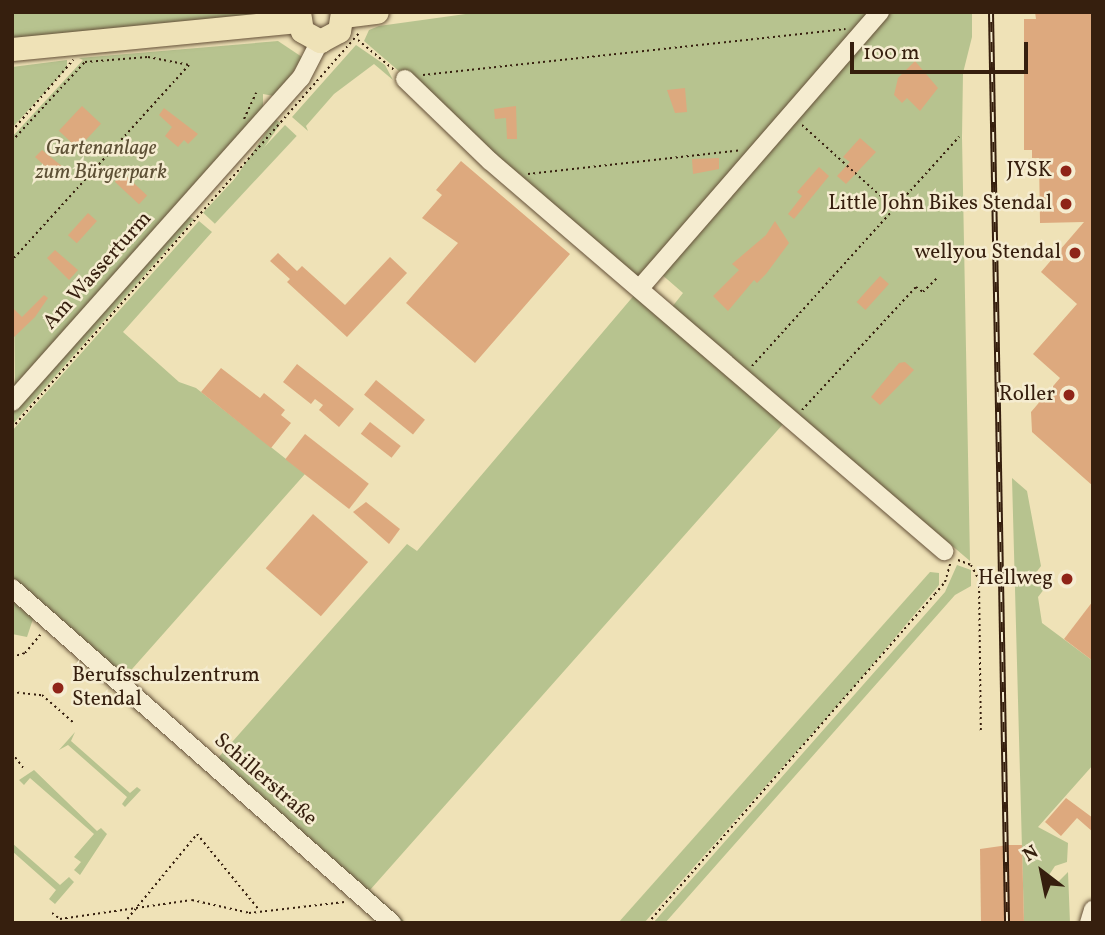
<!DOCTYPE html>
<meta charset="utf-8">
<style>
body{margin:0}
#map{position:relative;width:1105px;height:935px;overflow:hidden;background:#efe2b7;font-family:Vollkorn,serif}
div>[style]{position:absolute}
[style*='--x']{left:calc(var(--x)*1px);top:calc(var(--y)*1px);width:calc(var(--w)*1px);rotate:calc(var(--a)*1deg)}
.green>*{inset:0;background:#b7c38f;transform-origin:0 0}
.building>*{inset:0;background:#dda97e;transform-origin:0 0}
.path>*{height:2px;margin-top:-1px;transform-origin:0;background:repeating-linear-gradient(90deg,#361f0e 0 2px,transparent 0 5.5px)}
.roads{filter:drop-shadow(0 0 2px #645038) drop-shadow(0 0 2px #645038)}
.minor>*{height:18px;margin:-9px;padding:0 9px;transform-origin:9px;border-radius:9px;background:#f5ecd0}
.major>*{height:23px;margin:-11.5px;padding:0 11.5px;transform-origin:11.5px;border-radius:11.5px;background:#efe2b7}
.rail>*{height:6px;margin-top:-3px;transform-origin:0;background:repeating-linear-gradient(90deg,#f5ecd0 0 10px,#361f0e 0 20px);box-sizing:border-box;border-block:2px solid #361f0e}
.dots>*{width:19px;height:19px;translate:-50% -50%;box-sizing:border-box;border:4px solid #f5ecd0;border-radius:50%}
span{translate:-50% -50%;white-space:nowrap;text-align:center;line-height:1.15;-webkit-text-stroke:5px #f5ecd0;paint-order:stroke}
.park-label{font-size:21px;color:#5d5035;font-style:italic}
.poi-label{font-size:21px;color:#361f0e}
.right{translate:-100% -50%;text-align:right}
.left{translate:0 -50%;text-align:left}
.street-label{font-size:21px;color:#361f0e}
.frame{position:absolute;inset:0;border:14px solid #361f0e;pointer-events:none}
.north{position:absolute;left:1007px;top:837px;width:70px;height:70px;-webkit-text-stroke:5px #f5ecd0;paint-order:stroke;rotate:328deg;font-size:19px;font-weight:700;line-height:28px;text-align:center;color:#361f0e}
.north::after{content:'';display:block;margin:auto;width:24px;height:32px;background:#361f0e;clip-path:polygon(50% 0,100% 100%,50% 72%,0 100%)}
.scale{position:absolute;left:850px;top:42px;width:178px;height:32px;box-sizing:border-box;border:4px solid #361f0e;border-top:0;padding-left:9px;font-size:21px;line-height:24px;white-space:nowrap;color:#361f0e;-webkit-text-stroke:5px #f5ecd0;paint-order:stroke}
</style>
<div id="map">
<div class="green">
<div style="clip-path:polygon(12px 12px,284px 12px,12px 43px)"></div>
<div style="clip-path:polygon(480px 12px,871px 12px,639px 278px,364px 41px,369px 30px,379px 26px)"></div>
<div style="clip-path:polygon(888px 12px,972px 12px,972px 37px,963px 73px,962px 137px,970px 561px,672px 307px,683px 293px,660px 273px)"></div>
<div style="clip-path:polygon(278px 41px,302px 57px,289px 79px,274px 96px,263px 94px,263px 109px,15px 388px,12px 137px,83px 60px,79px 58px)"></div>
<div style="clip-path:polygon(356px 45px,385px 65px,393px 80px,374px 64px,334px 94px,306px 126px,308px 131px,292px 117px)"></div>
<div style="clip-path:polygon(67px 60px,67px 68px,12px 128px,12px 67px)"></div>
<div style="left:275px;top:119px;width:7px;height:113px;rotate:34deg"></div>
<div style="left:285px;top:125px;width:16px;height:120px;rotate:43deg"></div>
<div style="clip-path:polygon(188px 216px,194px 219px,12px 425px,12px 412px)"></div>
<div style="clip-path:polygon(199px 221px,212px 232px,123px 332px,179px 382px,196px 388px,305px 474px,125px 677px,12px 578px,12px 431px)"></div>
<div style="clip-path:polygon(636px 293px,784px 423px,370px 890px,406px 923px,403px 923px,218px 758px,407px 544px,417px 551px)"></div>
<div style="clip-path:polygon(1012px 478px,1027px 491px,1041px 566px,1035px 574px,1048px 584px,1038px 597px,1042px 623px,1093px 661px,1093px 765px,1038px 827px,1068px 843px,1067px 862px,1055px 866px,1047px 878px,1055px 885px,1068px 872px,1070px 923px,1024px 923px)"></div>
<div style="clip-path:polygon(957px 565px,971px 570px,971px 586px,955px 595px,665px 923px,653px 923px,945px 592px)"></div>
<div style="clip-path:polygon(930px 572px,939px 573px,939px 585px,853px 688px,644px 923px,618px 923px)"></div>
<div style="clip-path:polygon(12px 601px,33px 619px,27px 637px,12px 634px)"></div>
<div style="clip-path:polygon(75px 732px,71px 741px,130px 793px,137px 787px,141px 790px,125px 807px,122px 804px,127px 797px,68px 745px,59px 750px)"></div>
<div style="clip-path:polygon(34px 770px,97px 831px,101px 828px,107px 834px,80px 875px,74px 870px,81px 862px,74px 857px,94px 834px,30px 778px,24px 785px,19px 780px)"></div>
<div style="clip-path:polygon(12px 843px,60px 885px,69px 877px,74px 882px,55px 904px,49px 899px,56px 890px,12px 851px)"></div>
</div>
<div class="building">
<div style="clip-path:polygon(1035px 12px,1093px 12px,1093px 486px,1032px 432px,1031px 412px,1060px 378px,1033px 354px,1077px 304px,1041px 272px,1084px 222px,1040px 223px,1039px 158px,1032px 158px,1032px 150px,1024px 150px,1024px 19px,1036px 19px)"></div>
<div style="clip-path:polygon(915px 61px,938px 88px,920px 111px,907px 98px,902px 103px,894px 95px,898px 78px)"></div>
<div style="clip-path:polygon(685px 88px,687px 112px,675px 113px,667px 90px)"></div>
<div style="left:82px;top:106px;width:26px;height:34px;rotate:43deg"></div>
<div style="clip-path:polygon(516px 106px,517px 139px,507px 139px,506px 118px,495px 119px,494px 109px)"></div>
<div style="clip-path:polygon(164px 108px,198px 134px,188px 144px,184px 140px,178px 147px,165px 136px,172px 127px,159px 115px)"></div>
<div style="clip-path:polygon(860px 138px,876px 152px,846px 184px,837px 176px,850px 162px,843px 157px)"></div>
<div style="clip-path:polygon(42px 150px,63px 167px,56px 176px,35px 157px)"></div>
<div style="clip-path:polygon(719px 158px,719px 169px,693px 174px,692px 159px)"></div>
<div style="clip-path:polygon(461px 161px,570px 254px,475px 363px,406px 303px,458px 243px,422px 218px,442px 195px,436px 190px)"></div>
<div style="clip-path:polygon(819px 167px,829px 176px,794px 219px,788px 214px,802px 196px,797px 192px)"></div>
<div style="left:123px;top:173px;width:33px;height:12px;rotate:43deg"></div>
<div style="left:88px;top:213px;width:12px;height:30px;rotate:42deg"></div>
<div style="clip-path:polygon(775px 221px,789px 243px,766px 274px,757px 283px,754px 280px,728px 311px,713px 296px,739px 270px,732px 264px,766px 235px)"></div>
<div style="clip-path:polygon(55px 250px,78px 270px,69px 280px,47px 258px)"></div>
<div style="clip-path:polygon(278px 253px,297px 271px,302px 266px,345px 305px,390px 257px,407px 273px,347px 337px,287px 282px,290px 279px,270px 261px)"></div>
<div style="left:880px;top:276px;width:12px;height:35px;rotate:42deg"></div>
<div style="clip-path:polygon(44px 295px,48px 298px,35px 317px,12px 339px,12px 307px,22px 317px)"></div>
<div style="clip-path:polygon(905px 362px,914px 370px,880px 405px,871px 397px,899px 363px)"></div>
<div style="clip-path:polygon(297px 364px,354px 409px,339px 427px,319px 410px,323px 405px,315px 399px,311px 404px,283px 382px)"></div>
<div style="clip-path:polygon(221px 368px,260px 398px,264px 393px,285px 410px,281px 415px,291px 423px,271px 448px,201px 392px)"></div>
<div style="left:376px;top:380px;width:63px;height:19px;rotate:39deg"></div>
<div style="left:370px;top:422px;width:39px;height:15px;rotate:38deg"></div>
<div style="left:305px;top:434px;width:81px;height:32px;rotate:38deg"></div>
<div style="clip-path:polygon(366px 502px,400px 529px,389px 544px,353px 512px)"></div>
<div style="left:313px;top:514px;width:73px;height:72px;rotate:41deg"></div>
<div style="clip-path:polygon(1093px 601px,1093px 661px,1064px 639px)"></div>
<div style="clip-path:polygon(1066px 798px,1093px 818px,1093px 832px,1077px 818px,1061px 836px,1045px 822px)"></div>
<div style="clip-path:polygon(1008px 845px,1022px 845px,1024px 923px,981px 923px,980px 849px)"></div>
</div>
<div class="path">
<div style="--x:358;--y:40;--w:47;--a:39.8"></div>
<div style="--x:423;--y:75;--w:425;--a:-6.2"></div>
<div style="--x:244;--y:119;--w:29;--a:-65"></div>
<div style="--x:802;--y:125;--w:124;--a:42.1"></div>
<div style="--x:12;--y:131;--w:94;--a:-49.3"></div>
<div style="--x:12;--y:141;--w:108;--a:-47.3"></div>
<div style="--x:85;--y:62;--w:63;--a:-4.5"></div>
<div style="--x:148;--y:57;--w:42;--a:11"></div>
<div style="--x:189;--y:65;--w:263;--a:132.2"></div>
<div style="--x:528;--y:174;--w:214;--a:-6.4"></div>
<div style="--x:752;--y:366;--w:309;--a:-47.9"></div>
<div style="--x:802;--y:410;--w:168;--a:-47.2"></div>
<div style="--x:916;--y:287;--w:9;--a:36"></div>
<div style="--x:923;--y:292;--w:20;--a:-45"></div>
<div style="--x:12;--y:428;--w:527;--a:-48.69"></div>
<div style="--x:958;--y:560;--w:14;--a:21"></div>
<div style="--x:971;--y:565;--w:17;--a:62"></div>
<div style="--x:979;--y:580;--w:153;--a:89.3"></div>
<div style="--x:12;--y:657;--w:14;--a:-17"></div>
<div style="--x:25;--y:653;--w:25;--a:-50"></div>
<div style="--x:12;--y:692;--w:30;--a:6"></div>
<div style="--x:42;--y:695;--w:44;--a:41.3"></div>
<div style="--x:12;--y:753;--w:20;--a:53"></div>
<div style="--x:52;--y:913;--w:10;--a:37"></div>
<div style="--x:60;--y:919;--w:133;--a:-8.2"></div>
<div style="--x:192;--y:900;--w:58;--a:12.8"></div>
<div style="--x:249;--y:913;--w:96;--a:-6.6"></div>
<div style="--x:124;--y:923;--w:115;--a:-50.6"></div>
<div style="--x:197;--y:834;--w:99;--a:50.7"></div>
<div style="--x:648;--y:923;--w:437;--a:-48.9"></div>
<div style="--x:935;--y:594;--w:16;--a:-50"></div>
<div style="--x:945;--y:582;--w:19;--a:-74"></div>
</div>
<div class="roads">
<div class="minor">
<div style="--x:405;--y:79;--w:118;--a:44"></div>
<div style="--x:490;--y:161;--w:599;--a:40.66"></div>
<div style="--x:640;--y:288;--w:366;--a:-49"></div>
<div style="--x:12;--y:402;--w:434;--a:-48.3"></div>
<div style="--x:301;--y:78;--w:42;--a:-62.8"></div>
<div style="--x:12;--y:588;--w:507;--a:41.4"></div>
<div style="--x:1089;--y:923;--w:14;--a:-73"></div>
</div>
<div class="major">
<div style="--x:299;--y:12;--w:19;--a:81"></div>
<div style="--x:302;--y:31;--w:21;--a:29"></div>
<div style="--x:320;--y:41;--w:21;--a:-28"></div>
<div style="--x:339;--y:31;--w:19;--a:-81"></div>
<div style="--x:343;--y:16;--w:34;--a:-7"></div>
<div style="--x:12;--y:49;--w:287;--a:-5.6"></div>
</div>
</div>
<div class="rail">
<div style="--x:991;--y:12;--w:911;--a:88.99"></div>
</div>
<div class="dots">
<div style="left:1066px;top:171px;background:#8f2418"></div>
<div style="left:1066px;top:204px;background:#8f2418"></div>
<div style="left:1075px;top:253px;background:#8f2418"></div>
<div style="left:1069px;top:395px;background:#8f2418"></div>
<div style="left:1067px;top:579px;background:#8f2418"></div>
<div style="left:58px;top:688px;background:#8f2418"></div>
</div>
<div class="park-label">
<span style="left:101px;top:161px">Gartenanlage<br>zum Bürgerpark</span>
</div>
<div class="poi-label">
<span class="right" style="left:1052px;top:171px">JYSK</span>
<span class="right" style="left:1052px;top:204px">Little John Bikes Stendal</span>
<span class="right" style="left:1061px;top:253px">wellyou Stendal</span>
<span class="right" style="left:1055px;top:395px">Roller</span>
<span class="right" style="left:1053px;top:579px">Hellweg</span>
<span class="left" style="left:72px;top:688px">Berufsschulzentrum<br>Stendal</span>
</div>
<div class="street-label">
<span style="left:98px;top:271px;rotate:-48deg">Am Wasserturm</span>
<span style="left:265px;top:780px;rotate:41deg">Schillerstraße</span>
</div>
<div class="frame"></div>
<div class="north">N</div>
<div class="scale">100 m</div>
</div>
